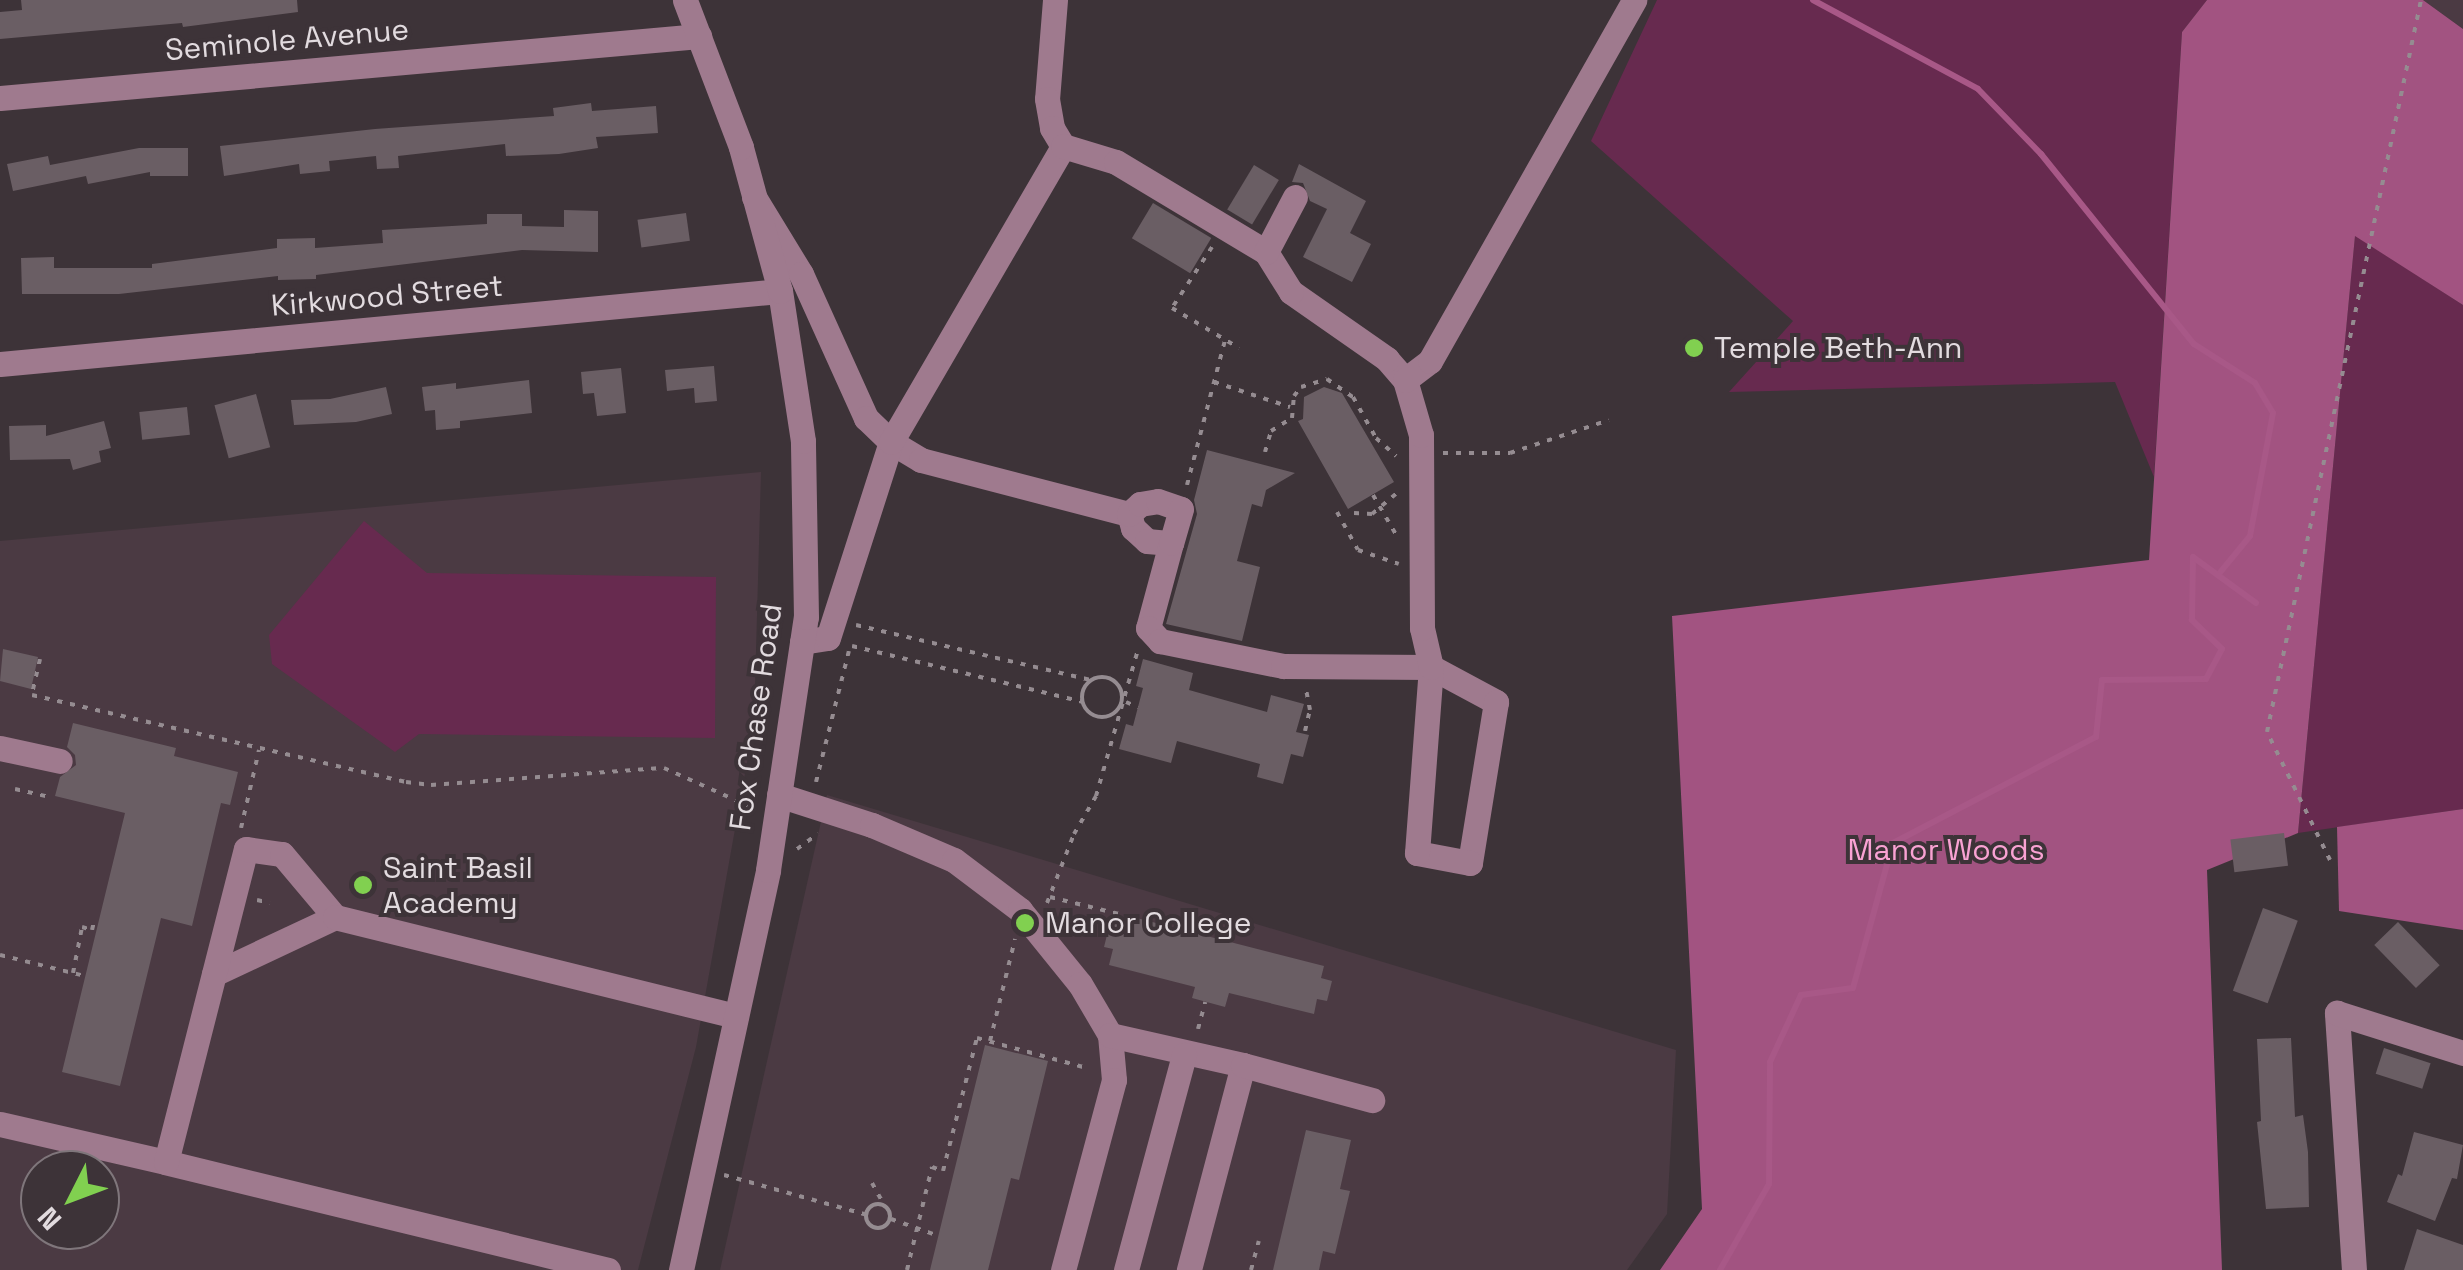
<!DOCTYPE html>
<style>
body{margin:0}
#map{position:relative;width:2463px;height:1270px;overflow:hidden;background:#3d3338;font-family:"Space Grotesk",sans-serif}
div>[style]{position:absolute}
[style*='--x']{left:calc(var(--x)*1px);top:calc(var(--y)*1px);width:calc(var(--w)*1px);rotate:calc(var(--a)*1deg)}
.built>*{inset:0;background:#4b3a43}
.green>*{inset:0;background:#672a4f}
.forest>*{inset:0;background:#a25381}
.stream>*{height:6px;margin:-3px;padding:0 3px;transform-origin:3px;border-radius:3px;background:#a85887}
.building>*{inset:0;background:#6a5e64;transform-origin:0 0}
.path>*{height:4px;margin-top:-2px;transform-origin:0;background:repeating-linear-gradient(90deg,#958c91 0 5px,transparent 0 13px)}
.path>.ring{margin:-2px;padding:0;box-sizing:content-box;background:none;border:4px solid #958c91;border-radius:50%}
.minor>*{height:25px;margin:-12.5px;padding:0 12.5px;transform-origin:12.5px;border-radius:12.5px;background:#9f7a8e}
.dots>*{width:28px;height:28px;translate:-50% -50%;box-sizing:border-box;border:5px solid #3d3338;border-radius:50%}
span{translate:-50% -50%;white-space:nowrap;text-align:center;line-height:1.15;-webkit-text-stroke:8px #3d3338;paint-order:stroke}
.street-label{font-size:30px;color:#e2dbdf}
.poi-label{font-size:30px;color:#e2dbdf}
.left{translate:0 -50%;text-align:left}
.park-label{font-size:30px;color:#f9a2d3}
.north{position:absolute;left:20px;top:1150px;width:100px;height:100px;box-sizing:border-box;background:#3d3338;border:2px solid #7f767b;border-radius:50%;rotate:228deg;font-size:28px;font-weight:700;line-height:40px;text-align:center;color:#e2dbdf}
.north::after{content:'';display:block;margin:auto;width:35px;height:45px;background:#81d050;clip-path:polygon(50% 0,100% 100%,50% 72%,0 100%)}
</style>
<div id="map">
<div class="built">
<div style="clip-path:polygon(2423px 0,2463px 0,2463px 29px)"></div>
<div style="clip-path:polygon(evenodd,761px 472px,754px 723px,696px 1047px,638px 1270px,0 1270px,0 541px,761px 472px,40px 1170px,100px 1170px,100px 1230px,40px 1230px,40px 1170px)"></div>
<div style="clip-path:polygon(827px 795px,1676px 1050px,1667px 1214px,1627px 1270px,720px 1270px)"></div>
</div>
<div class="green">
<div style="clip-path:polygon(1657px 0,2207px 0,2182px 32px,2154px 477px,2115px 382px,1729px 392px,1793px 321px,1591px 141px)"></div>
<div style="clip-path:polygon(2355px 235px,2463px 305px,2463px 809px,2298px 833px)"></div>
<div style="clip-path:polygon(364px 521px,427px 573px,716px 577px,715px 738px,419px 734px,395px 752px,272px 664px,269px 635px)"></div>
</div>
<div class="forest">
<div style="clip-path:polygon(2207px 0,2423px 0,2463px 29px,2463px 305px,2355px 236px,2298px 833px,2207px 870px,2222px 1270px,1660px 1270px,1702px 1209px,1672px 616px,2149px 560px,2182px 32px)"></div>
<div style="clip-path:polygon(2463px 809px,2463px 930px,2339px 911px,2337px 827px)"></div>
</div>
<div class="stream">
<div style="--x:1813;--y:0;--w:187;--a:28.3"></div>
<div style="--x:1978;--y:89;--w:91;--a:45.9"></div>
<div style="--x:2041;--y:154;--w:244;--a:51.2"></div>
<div style="--x:2194;--y:344;--w:72;--a:32.6"></div>
<div style="--x:2255;--y:383;--w:35;--a:59"></div>
<div style="--x:2273;--y:413;--w:125;--a:100.6"></div>
<div style="--x:2250;--y:536;--w:50;--a:129.4"></div>
<div style="--x:1720;--y:1270;--w:99;--a:-60.3"></div>
<div style="--x:1769;--y:1184;--w:122;--a:-89.5"></div>
<div style="--x:1770;--y:1062;--w:74;--a:-65.2"></div>
<div style="--x:1801;--y:995;--w:52;--a:-7.7"></div>
<div style="--x:1853;--y:988;--w:150;--a:-74.6"></div>
<div style="--x:1893;--y:843;--w:229;--a:-27.6"></div>
<div style="--x:2096;--y:737;--w:57;--a:-84"></div>
<div style="--x:2102;--y:680;--w:104;--a:-0.6"></div>
<div style="--x:2206;--y:679;--w:34;--a:-62"></div>
<div style="--x:2222;--y:649;--w:42;--a:-136"></div>
<div style="--x:2192;--y:620;--w:63;--a:-89.1"></div>
<div style="--x:2193;--y:557;--w:78;--a:36.1"></div>
</div>
<div class="building">
<div style="clip-path:polygon(21px 0,297px 0,298px 12px,183px 27px,182px 23px,0 39px,0 12px,22px 10px)"></div>
<div style="clip-path:polygon(591px 103px,592px 111px,656px 106px,658px 133px,596px 137px,598px 148px,559px 154px,506px 156px,505px 144px,398px 156px,399px 168px,377px 169px,376px 156px,329px 161px,330px 171px,300px 174px,299px 164px,224px 176px,220px 146px,375px 129px,554px 116px,553px 108px)"></div>
<div style="clip-path:polygon(139px 148px,188px 148px,188px 176px,150px 176px,150px 172px,88px 184px,86px 176px,13px 191px,7px 164px,48px 156px,50px 165px)"></div>
<div style="clip-path:polygon(1299px 164px,1366px 201px,1350px 233px,1371px 244px,1352px 282px,1303px 257px,1327px 209px,1310px 201px,1303px 183px,1292px 182px)"></div>
<div style="left:1254px;top:165px;width:29px;height:52px;rotate:31deg"></div>
<div style="left:1153px;top:203px;width:68px;height:41px;rotate:31deg"></div>
<div style="clip-path:polygon(564px 210px,598px 211px,598px 252px,522px 250px,316px 275px,316px 279px,278px 280px,278px 276px,119px 294px,22px 294px,21px 258px,54px 257px,54px 268px,152px 268px,152px 264px,277px 248px,277px 239px,315px 238px,315px 248px,383px 243px,382px 230px,487px 224px,487px 214px,522px 214px,522px 226px,564px 227px)"></div>
<div style="left:686px;top:213px;width:28px;height:49px;rotate:82deg"></div>
<div style="clip-path:polygon(714px 366px,717px 401px,695px 403px,694px 388px,667px 391px,665px 370px)"></div>
<div style="clip-path:polygon(621px 368px,626px 413px,597px 416px,594px 393px,583px 394px,581px 372px)"></div>
<div style="clip-path:polygon(529px 380px,532px 413px,460px 421px,460px 428px,436px 430px,435px 410px,425px 411px,422px 387px,456px 383px,456px 389px)"></div>
<div style="clip-path:polygon(386px 387px,392px 414px,356px 422px,294px 425px,291px 400px,330px 399px)"></div>
<div style="clip-path:polygon(1324px 387px,1342px 393px,1394px 482px,1348px 509px,1298px 421px,1303px 419px,1304px 397px)"></div>
<div style="left:256px;top:394px;width:55px;height:43px;rotate:75deg"></div>
<div style="left:187px;top:407px;width:28px;height:48px;rotate:84deg"></div>
<div style="clip-path:polygon(104px 421px,111px 448px,99px 451px,101px 462px,73px 470px,70px 459px,10px 460px,9px 426px,46px 425px,46px 436px)"></div>
<div style="clip-path:polygon(1207px 450px,1295px 473px,1266px 490px,1262px 507px,1252px 504px,1237px 561px,1260px 567px,1242px 641px,1166px 624px,1197px 514px,1194px 500px)"></div>
<div style="clip-path:polygon(3px 649px,38px 657px,31px 689px,0 681px)"></div>
<div style="clip-path:polygon(1143px 659px,1193px 673px,1189px 690px,1267px 712px,1271px 695px,1304px 704px,1296px 732px,1309px 735px,1303px 757px,1291px 754px,1283px 784px,1257px 777px,1260px 764px,1177px 741px,1171px 763px,1119px 749px,1126px 724px,1133px 726px,1143px 688px,1136px 686px)"></div>
<div style="clip-path:polygon(73px 723px,176px 748px,174px 756px,238px 772px,230px 805px,221px 803px,192px 926px,161px 918px,120px 1086px,62px 1072px,125px 813px,55px 796px,60px 777px,76px 765px,75px 755px,67px 747px)"></div>
<div style="left:2284px;top:833px;width:33px;height:54px;rotate:83deg"></div>
<div style="left:2263px;top:908px;width:37px;height:88px;rotate:20deg"></div>
<div style="clip-path:polygon(1125px 915px,1324px 966px,1321px 978px,1332px 981px,1327px 1001px,1317px 999px,1314px 1014px,1229px 993px,1225px 1007px,1192px 998px,1195px 987px,1109px 965px,1113px 949px,1104px 947px,1111px 919px,1123px 922px)"></div>
<div style="left:2398px;top:922px;width:60px;height:33px;rotate:46deg"></div>
<div style="clip-path:polygon(2291px 1038px,2295px 1117px,2303px 1115px,2308px 1152px,2309px 1207px,2266px 1209px,2257px 1122px,2261px 1121px,2257px 1039px)"></div>
<div style="clip-path:polygon(985px 1045px,1048px 1061px,1019px 1180px,1011px 1178px,988px 1270px,930px 1270px)"></div>
<div style="left:2384px;top:1048px;width:49px;height:27px;rotate:18deg"></div>
<div style="clip-path:polygon(1306px 1130px,1351px 1140px,1340px 1189px,1350px 1191px,1335px 1254px,1323px 1251px,1319px 1270px,1273px 1270px)"></div>
<div style="clip-path:polygon(2414px 1132px,2463px 1145px,2457px 1179px,2452px 1178px,2435px 1221px,2387px 1202px,2398px 1174px,2402px 1176px)"></div>
<div style="clip-path:polygon(2417px 1229px,2463px 1245px,2463px 1270px,2404px 1270px)"></div>
</div>
<div class="path">
<div style="--x:1212;--y:247;--w:73;--a:123.3"></div>
<div style="--x:1172;--y:308;--w:78;--a:30.8"></div>
<div style="--x:1214;--y:382;--w:80;--a:18.2"></div>
<div style="--x:1265;--y:452;--w:22;--a:-74"></div>
<div style="--x:1271;--y:431;--w:25;--a:-32"></div>
<div style="--x:1292;--y:418;--w:22;--a:-85"></div>
<div style="--x:1294;--y:396;--w:11;--a:-52"></div>
<div style="--x:1301;--y:387;--w:27;--a:-17"></div>
<div style="--x:1327;--y:379;--w:32;--a:35"></div>
<div style="--x:1353;--y:397;--w:47;--a:60.7"></div>
<div style="--x:1376;--y:438;--w:27;--a:42"></div>
<div style="--x:1443;--y:453;--w:67;--a:0"></div>
<div style="--x:1510;--y:453;--w:104;--a:-18.4"></div>
<div style="--x:1187;--y:485;--w:150;--a:-75.3"></div>
<div style="--x:1373;--y:495;--w:50;--a:59.8"></div>
<div style="--x:1337;--y:512;--w:43;--a:61.1"></div>
<div style="--x:1358;--y:550;--w:43;--a:18.9"></div>
<div style="--x:1354;--y:513;--w:18;--a:3"></div>
<div style="--x:1372;--y:514;--w:31;--a:-40"></div>
<div style="--x:856;--y:625;--w:240;--a:13.2"></div>
<div style="--x:852;--y:646;--w:238;--a:13.6"></div>
<div style="--x:40;--y:659;--w:37;--a:103"></div>
<div style="--x:32;--y:695;--w:384;--a:13.1"></div>
<div style="--x:406;--y:782;--w:25;--a:7"></div>
<div style="--x:431;--y:785;--w:234;--a:-4.2"></div>
<div style="--x:664;--y:768;--w:98;--a:24.2"></div>
<div class="ring" style="left:1082px;top:677px;width:36px;height:36px"></div>
<div style="--x:1126;--y:702;--w:13;--a:23"></div>
<div style="--x:1305;--y:731;--w:22;--a:-77"></div>
<div style="--x:1310;--y:710;--w:20;--a:-101"></div>
<div style="--x:816;--y:782;--w:135;--a:-75.9"></div>
<div style="--x:15;--y:789;--w:35;--a:13"></div>
<div style="--x:241;--y:828;--w:80;--a:-77"></div>
<div style="--x:797;--y:849;--w:26;--a:-36"></div>
<div style="--x:2330;--y:860;--w:143;--a:-116.2"></div>
<div style="--x:2267;--y:732;--w:748;--a:-78.12"></div>
<div style="--x:1050;--y:897;--w:71;--a:13.8"></div>
<div style="--x:257;--y:900;--w:13;--a:13"></div>
<div style="--x:1047;--y:903;--w:74;--a:-68.6"></div>
<div style="--x:1074;--y:834;--w:44;--a:-59.9"></div>
<div style="--x:1096;--y:796;--w:152;--a:-74"></div>
<div style="--x:0;--y:955;--w:88;--a:13.9"></div>
<div style="--x:73;--y:973;--w:47;--a:-78.9"></div>
<div style="--x:82;--y:927;--w:10;--a:17"></div>
<div style="--x:92;--y:930;--w:9;--a:-77"></div>
<div style="--x:1198;--y:1029;--w:28;--a:-75"></div>
<div style="--x:990;--y:1041;--w:105;--a:-76.2"></div>
<div style="--x:724;--y:1175;--w:148;--a:15.6"></div>
<div style="--x:872;--y:1183;--w:26;--a:61"></div>
<div class="ring" style="left:866px;top:1204px;width:20px;height:20px"></div>
<div style="--x:891;--y:1219;--w:51;--a:19.5"></div>
<div style="--x:907;--y:1270;--w:106;--a:-76.4"></div>
<div style="--x:932;--y:1167;--w:12;--a:20"></div>
<div style="--x:943;--y:1171;--w:137;--a:-75.7"></div>
<div style="--x:977;--y:1038;--w:110;--a:15.3"></div>
<div style="--x:1251;--y:1270;--w:30;--a:-75"></div>
</div>
<div class="minor">
<div style="--x:1055;--y:0;--w:99;--a:94.6"></div>
<div style="--x:1047;--y:99;--w:29;--a:80"></div>
<div style="--x:1052;--y:128;--w:21;--a:59"></div>
<div style="--x:0;--y:98;--w:702;--a:-5.07"></div>
<div style="--x:754;--y:197;--w:90;--a:58.6"></div>
<div style="--x:801;--y:274;--w:158;--a:65.7"></div>
<div style="--x:866;--y:418;--w:35;--a:44"></div>
<div style="--x:891;--y:442;--w:35;--a:31"></div>
<div style="--x:921;--y:460;--w:215;--a:14.6"></div>
<div style="--x:1129;--y:514;--w:15;--a:74"></div>
<div style="--x:1133;--y:528;--w:19;--a:43"></div>
<div style="--x:1147;--y:541;--w:24;--a:5"></div>
<div style="--x:1171;--y:543;--w:88;--a:105.1"></div>
<div style="--x:1148;--y:628;--w:18;--a:47"></div>
<div style="--x:1160;--y:641;--w:126;--a:11.5"></div>
<div style="--x:1283;--y:666;--w:148;--a:0.4"></div>
<div style="--x:1431;--y:667;--w:74;--a:28.3"></div>
<div style="--x:1496;--y:702;--w:163;--a:99.2"></div>
<div style="--x:1470;--y:863;--w:54;--a:-169.3"></div>
<div style="--x:1417;--y:853;--w:187;--a:-85.7"></div>
<div style="--x:1431;--y:667;--w:40;--a:-103"></div>
<div style="--x:1422;--y:628;--w:193;--a:-90.3"></div>
<div style="--x:1421;--y:435;--w:57;--a:-106.2"></div>
<div style="--x:1405;--y:380;--w:28;--a:-131"></div>
<div style="--x:1387;--y:359;--w:117;--a:-145.1"></div>
<div style="--x:1291;--y:292;--w:47;--a:-122"></div>
<div style="--x:0;--y:364;--w:783;--a:-5.35"></div>
<div style="--x:1405;--y:380;--w:31;--a:-37"></div>
<div style="--x:1430;--y:361;--w:415;--a:-60.5"></div>
<div style="--x:1129;--y:514;--w:15;--a:-42"></div>
<div style="--x:1140;--y:504;--w:18;--a:-9"></div>
<div style="--x:1158;--y:501;--w:24;--a:19"></div>
<div style="--x:1181;--y:509;--w:35;--a:106"></div>
<div style="--x:802;--y:642;--w:26;--a:-9"></div>
<div style="--x:828;--y:638;--w:206;--a:-72.2"></div>
<div style="--x:891;--y:442;--w:342;--a:-59.8"></div>
<div style="--x:1063;--y:146;--w:55;--a:16.8"></div>
<div style="--x:1116;--y:162;--w:175;--a:31"></div>
<div style="--x:1266;--y:252;--w:62;--a:-62.2"></div>
<div style="--x:0;--y:748;--w:61;--a:12.2"></div>
<div style="--x:779;--y:795;--w:98;--a:17.9"></div>
<div style="--x:872;--y:825;--w:89;--a:23.1"></div>
<div style="--x:954;--y:860;--w:83;--a:37.1"></div>
<div style="--x:1020;--y:910;--w:95;--a:51"></div>
<div style="--x:1080;--y:984;--w:59;--a:59.5"></div>
<div style="--x:1110;--y:1035;--w:45;--a:84.9"></div>
<div style="--x:1114;--y:1080;--w:197;--a:105"></div>
<div style="--x:214;--y:974;--w:134;--a:-25.2"></div>
<div style="--x:1110;--y:1035;--w:136;--a:12.7"></div>
<div style="--x:1243;--y:1065;--w:212;--a:104.8"></div>
<div style="--x:1243;--y:1065;--w:134;--a:15.2"></div>
<div style="--x:0;--y:1124;--w:170;--a:12.9"></div>
<div style="--x:608;--y:1270;--w:455;--a:-166.3"></div>
<div style="--x:166;--y:1162;--w:323;--a:-75.7"></div>
<div style="--x:246;--y:849;--w:36;--a:8"></div>
<div style="--x:282;--y:854;--w:82;--a:49.9"></div>
<div style="--x:335;--y:917;--w:413;--a:13.9"></div>
<div style="--x:681;--y:1270;--w:409;--a:-77.7"></div>
<div style="--x:768;--y:870;--w:256;--a:-81.5"></div>
<div style="--x:806;--y:617;--w:176;--a:-91"></div>
<div style="--x:803;--y:441;--w:152;--a:-98.7"></div>
<div style="--x:780;--y:291;--w:149;--a:-105.2"></div>
<div style="--x:741;--y:147;--w:157;--a:-110.9"></div>
<div style="--x:1126;--y:1270;--w:223;--a:-74.9"></div>
<div style="--x:2354;--y:1270;--w:258;--a:-93.8"></div>
<div style="--x:2337;--y:1013;--w:132;--a:17.6"></div>
</div>
<div class="dots">
<div style="left:1694px;top:348px;background:#81d050"></div>
<div style="left:363px;top:885px;background:#81d050"></div>
<div style="left:1025px;top:923px;background:#81d050"></div>
</div>
<div class="street-label">
<span style="left:287px;top:40px;rotate:-5deg">Seminole Avenue</span>
<span style="left:387px;top:296px;rotate:-5deg">Kirkwood Street</span>
<span style="left:756px;top:717px;rotate:-82deg">Fox Chase Road</span>
</div>
<div class="poi-label">
<span class="left" style="left:1714px;top:348px">Temple Beth-Ann</span>
<span class="left" style="left:383px;top:885px">Saint Basil<br>Academy</span>
<span class="left" style="left:1045px;top:923px">Manor College</span>
</div>
<div class="park-label">
<span style="left:1946px;top:850px">Manor Woods</span>
</div>
<div class="north">N</div>
</div>
